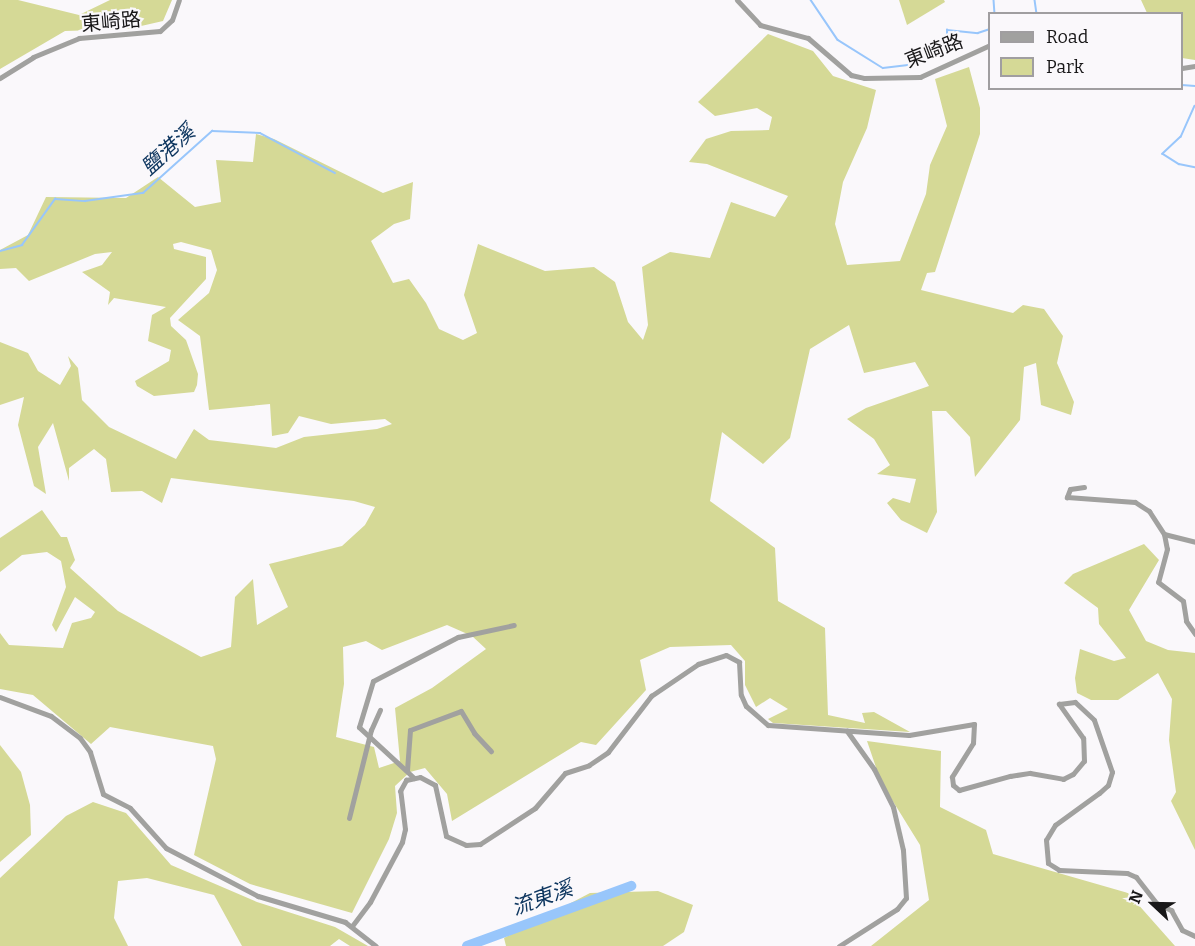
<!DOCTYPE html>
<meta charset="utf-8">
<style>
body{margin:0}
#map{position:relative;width:1195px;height:946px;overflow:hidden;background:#faf8fb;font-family:Bitter,"Noto Sans TC",serif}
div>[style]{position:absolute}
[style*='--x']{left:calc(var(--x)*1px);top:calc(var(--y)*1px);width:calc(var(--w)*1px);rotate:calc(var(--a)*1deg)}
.green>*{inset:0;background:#d5d996}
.stream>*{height:1.5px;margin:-0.75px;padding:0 0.75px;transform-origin:0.75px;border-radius:0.75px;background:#98c6fb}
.river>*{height:10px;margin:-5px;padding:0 5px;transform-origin:5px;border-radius:5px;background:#98c6fb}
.street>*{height:5px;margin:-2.5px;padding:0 2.5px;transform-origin:2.5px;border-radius:2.5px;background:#a1a19f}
span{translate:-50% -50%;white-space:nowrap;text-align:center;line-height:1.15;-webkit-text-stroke:4.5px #faf8fb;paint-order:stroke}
.street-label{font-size:20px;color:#181718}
.water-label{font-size:21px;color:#0f3760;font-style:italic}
.legend{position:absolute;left:988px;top:12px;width:195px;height:78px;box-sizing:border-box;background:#faf8fb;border:2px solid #a09ea0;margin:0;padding:8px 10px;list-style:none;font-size:18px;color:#181718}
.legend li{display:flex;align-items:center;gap:12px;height:30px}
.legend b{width:30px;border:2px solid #a09ea0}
.north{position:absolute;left:1123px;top:874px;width:60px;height:60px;-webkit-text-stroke:4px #faf8fb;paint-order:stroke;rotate:292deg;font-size:16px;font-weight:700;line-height:24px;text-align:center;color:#181718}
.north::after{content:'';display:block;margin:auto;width:21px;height:27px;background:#181718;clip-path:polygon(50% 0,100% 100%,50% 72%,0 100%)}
</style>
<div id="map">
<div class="green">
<div style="clip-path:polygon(0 0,18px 0,79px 15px,110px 0,172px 0,163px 21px,128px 29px,65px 31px,0 69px)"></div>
<div style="clip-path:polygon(899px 0,944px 0,945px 2px,907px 25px)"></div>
<div style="clip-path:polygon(1141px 0,1195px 0,1195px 60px,1182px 58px,1182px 14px,1147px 13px)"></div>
<div style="clip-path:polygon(evenodd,768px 34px,813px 51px,833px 76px,876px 90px,867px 128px,843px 182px,835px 224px,847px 265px,900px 261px,926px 194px,930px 165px,947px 126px,935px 79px,969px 67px,980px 108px,980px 134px,935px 272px,927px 273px,921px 290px,1013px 313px,1023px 305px,1044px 309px,1063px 336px,1057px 363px,1074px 402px,1071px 415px,1041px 405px,1036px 363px,1024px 367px,1020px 420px,975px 477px,970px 437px,946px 411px,932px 411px,937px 512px,927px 533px,901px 520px,887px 503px,893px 498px,910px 503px,916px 479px,877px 474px,890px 465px,874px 439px,847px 419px,866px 408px,929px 386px,915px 362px,864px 373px,849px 325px,810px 349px,790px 438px,763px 464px,722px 432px,710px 501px,775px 548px,778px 601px,825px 628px,828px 715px,865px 723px,862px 713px,874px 712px,910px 732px,773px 723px,768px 719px,788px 709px,770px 698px,756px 707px,745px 685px,745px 661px,731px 645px,670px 647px,640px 660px,646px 690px,596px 745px,581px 742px,452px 821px,447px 794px,425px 768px,410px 772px,395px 786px,397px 813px,389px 839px,352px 913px,250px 884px,194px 855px,216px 759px,213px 746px,110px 727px,91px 744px,33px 695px,0 689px,0 633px,9px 645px,63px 648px,72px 623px,91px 618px,95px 612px,75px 597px,56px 632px,52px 625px,66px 587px,61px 561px,47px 552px,22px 555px,0 572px,0 538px,42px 510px,61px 537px,67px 537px,75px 560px,70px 568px,118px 611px,201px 657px,231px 647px,235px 597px,253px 579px,257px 625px,288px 607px,269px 564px,342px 546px,365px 525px,375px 507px,354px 501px,171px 478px,162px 503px,142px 491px,111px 492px,106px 459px,94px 449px,69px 468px,69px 481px,53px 423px,38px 447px,46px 494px,34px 486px,18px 425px,24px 397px,0 405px,0 342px,28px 353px,38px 371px,60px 385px,71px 366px,68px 356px,78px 368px,82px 400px,109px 427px,176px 459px,194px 429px,209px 440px,276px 448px,304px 437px,377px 429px,392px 424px,385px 419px,331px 424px,299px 416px,288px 433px,272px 436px,270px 404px,209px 410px,200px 336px,178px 320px,209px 293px,217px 270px,211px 250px,181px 242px,173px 244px,174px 249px,206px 257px,206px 279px,170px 318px,171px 326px,186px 340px,198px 374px,197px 385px,194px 392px,154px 396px,137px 386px,135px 381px,169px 361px,171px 350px,148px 341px,152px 315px,166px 307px,114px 298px,108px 305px,110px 292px,82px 272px,102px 265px,112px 252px,95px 254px,29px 281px,16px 268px,0 269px,0 250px,28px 235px,46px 197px,126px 198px,158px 177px,195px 207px,221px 202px,216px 160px,253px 162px,256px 134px,274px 139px,383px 193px,413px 182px,410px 219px,394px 224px,371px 241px,393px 283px,409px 279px,426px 303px,439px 329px,463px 340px,477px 333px,464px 295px,478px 244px,545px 271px,594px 267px,615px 282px,628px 322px,643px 340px,648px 325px,642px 267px,670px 252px,710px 258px,731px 202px,775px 217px,788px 196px,707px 164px,689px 162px,706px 139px,731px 131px,769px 130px,772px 117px,757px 108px,715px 116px,698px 102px,768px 34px,447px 625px,472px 636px,486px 649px,432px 688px,395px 708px,400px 761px,379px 768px,374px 747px,336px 737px,344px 684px,343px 647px,366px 641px,382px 650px,447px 625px)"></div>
<div style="clip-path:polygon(1144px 544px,1159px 560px,1129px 610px,1146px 641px,1168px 650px,1195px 653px,1195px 850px,1171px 801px,1176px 792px,1169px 740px,1172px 699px,1158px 673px,1118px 700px,1091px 700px,1077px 693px,1075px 678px,1080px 649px,1114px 661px,1126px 658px,1099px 624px,1098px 608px,1064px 583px,1073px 574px)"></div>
<div style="clip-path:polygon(867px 741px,941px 751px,940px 807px,986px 830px,993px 854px,1128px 893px,1175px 946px,871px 946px,929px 900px,920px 845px,881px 782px)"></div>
<div style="clip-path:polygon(0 745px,21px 772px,30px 805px,31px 835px,0 862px)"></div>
<div style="clip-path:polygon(93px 802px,126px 813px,171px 865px,257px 902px,335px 927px,368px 946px,350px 946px,339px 939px,330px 946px,242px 946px,214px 895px,147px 878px,118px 881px,114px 918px,128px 946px,0 946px,0 878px,66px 816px)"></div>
<div style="clip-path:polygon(658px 891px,693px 905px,684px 932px,663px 946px,506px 946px,504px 938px,590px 893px)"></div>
</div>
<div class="stream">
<div style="--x:811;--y:0;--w:48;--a:56"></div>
<div style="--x:838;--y:40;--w:53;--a:31.9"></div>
<div style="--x:883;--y:68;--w:25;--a:-7"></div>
<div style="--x:908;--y:65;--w:42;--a:-22.3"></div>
<div style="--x:947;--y:49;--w:19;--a:-90"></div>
<div style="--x:947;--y:30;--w:31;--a:6"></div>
<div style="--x:978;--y:33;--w:13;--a:-18"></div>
<div style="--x:994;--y:0;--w:14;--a:86"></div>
<div style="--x:1035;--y:0;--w:14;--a:82"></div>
<div style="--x:1182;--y:85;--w:13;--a:4"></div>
<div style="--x:1195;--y:106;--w:34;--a:114"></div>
<div style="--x:1181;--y:137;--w:25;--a:137"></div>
<div style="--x:1163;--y:154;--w:19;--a:32"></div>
<div style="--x:1179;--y:164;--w:16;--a:11"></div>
<div style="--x:0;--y:251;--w:23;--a:-15"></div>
<div style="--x:22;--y:245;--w:57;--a:-54.3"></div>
<div style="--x:55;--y:199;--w:30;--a:4"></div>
<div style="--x:85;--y:201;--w:59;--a:-7.9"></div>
<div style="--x:143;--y:193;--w:93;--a:-41.9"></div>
<div style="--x:212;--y:131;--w:48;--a:2.4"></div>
<div style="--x:260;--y:133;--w:85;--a:28.1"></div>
</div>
<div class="river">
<div style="--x:467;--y:946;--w:175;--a:-20.1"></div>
</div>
<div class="street">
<div style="--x:737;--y:0;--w:34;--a:47"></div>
<div style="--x:760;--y:25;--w:50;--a:15.2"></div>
<div style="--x:808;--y:38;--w:57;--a:40.7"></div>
<div style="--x:851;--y:75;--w:13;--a:13"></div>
<div style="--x:864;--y:78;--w:56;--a:-1"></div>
<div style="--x:920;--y:77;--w:77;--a:-24.6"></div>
<div style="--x:1182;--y:68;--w:13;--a:-9"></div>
<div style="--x:0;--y:78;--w:39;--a:-32"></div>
<div style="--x:33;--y:57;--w:50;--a:-22.4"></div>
<div style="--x:79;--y:38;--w:81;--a:-4.9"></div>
<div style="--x:160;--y:31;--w:16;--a:-43"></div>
<div style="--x:172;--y:20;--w:21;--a:-71"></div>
<div style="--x:1084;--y:487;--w:14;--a:172"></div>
<div style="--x:1070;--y:489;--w:9;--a:111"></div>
<div style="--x:1067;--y:497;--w:68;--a:4.2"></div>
<div style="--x:1135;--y:502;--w:17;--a:33"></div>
<div style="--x:1149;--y:511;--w:27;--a:57"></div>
<div style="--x:1164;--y:534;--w:32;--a:14"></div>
<div style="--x:1164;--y:534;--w:15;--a:79"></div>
<div style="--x:1167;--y:549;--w:34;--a:105"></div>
<div style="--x:1158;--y:582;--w:31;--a:37"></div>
<div style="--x:1183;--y:601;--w:20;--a:81"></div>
<div style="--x:1186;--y:621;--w:16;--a:55"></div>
<div style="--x:0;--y:697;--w:54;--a:20.4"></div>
<div style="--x:51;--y:716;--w:36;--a:37"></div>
<div style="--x:80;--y:738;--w:17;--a:54"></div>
<div style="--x:90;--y:752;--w:44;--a:72.8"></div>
<div style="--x:103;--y:794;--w:30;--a:27"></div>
<div style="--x:130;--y:808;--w:54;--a:48"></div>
<div style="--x:166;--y:848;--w:104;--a:27.6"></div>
<div style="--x:258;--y:896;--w:91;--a:16.6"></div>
<div style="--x:345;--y:922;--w:39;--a:38"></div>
<div style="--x:407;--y:770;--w:40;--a:-85.7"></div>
<div style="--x:410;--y:730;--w:54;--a:-20.4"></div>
<div style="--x:461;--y:711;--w:26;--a:59"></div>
<div style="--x:474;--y:733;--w:25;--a:47"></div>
<div style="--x:414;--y:778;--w:75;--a:-137.2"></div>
<div style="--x:359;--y:727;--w:48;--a:-73.1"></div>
<div style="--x:373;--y:681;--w:96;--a:-27.4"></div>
<div style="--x:458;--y:637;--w:57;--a:-12.1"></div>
<div style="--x:349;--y:818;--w:91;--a:-76"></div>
<div style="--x:371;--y:730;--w:22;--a:-66"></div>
<div style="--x:352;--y:926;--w:30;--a:-53"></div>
<div style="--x:370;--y:902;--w:68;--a:-61.9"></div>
<div style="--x:402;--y:842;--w:13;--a:-77"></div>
<div style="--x:405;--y:829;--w:38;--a:-97"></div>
<div style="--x:400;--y:791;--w:13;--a:-61"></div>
<div style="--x:406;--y:780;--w:14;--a:-12"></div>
<div style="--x:420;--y:777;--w:17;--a:28"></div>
<div style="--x:435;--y:785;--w:52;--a:77.8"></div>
<div style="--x:446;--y:836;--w:22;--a:24"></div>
<div style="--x:466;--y:845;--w:14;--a:-4"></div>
<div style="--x:480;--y:844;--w:66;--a:-33.2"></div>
<div style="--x:535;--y:808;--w:46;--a:-49.4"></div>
<div style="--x:565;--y:773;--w:25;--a:-18"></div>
<div style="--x:589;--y:765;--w:23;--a:-34"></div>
<div style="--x:608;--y:752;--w:71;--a:-52.5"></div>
<div style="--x:651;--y:696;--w:57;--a:-34.2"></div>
<div style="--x:698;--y:664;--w:29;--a:-18"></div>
<div style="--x:726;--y:655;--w:15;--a:28"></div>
<div style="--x:739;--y:662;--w:33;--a:87"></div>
<div style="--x:741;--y:695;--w:12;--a:66"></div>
<div style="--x:746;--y:706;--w:29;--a:41"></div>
<div style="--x:768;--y:725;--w:141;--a:4.1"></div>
<div style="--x:909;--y:735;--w:66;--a:-9.6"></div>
<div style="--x:974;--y:724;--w:19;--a:93"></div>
<div style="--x:973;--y:743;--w:40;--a:122"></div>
<div style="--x:952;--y:777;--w:8;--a:83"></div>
<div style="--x:953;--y:785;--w:8;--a:40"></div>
<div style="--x:959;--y:790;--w:53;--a:-15.4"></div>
<div style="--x:1010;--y:776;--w:20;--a:-9"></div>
<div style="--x:1030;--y:773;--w:34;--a:10"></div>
<div style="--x:1063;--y:779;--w:11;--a:-27"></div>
<div style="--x:1073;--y:774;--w:17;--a:-50"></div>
<div style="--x:1084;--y:761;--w:23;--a:-92"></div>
<div style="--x:1083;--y:738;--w:42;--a:-125.2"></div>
<div style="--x:1059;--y:704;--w:16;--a:-7"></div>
<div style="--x:1075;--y:702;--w:26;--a:43"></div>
<div style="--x:1094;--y:720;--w:55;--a:70.9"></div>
<div style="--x:1112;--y:772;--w:14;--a:107"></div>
<div style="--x:1108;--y:785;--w:12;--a:138"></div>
<div style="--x:1099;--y:793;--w:54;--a:144"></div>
<div style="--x:1055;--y:825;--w:17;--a:121"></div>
<div style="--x:1046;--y:840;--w:23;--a:85"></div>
<div style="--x:1048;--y:863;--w:13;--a:32"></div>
<div style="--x:1059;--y:870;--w:68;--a:2.5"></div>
<div style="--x:1127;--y:873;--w:10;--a:24"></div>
<div style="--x:1136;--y:877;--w:33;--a:52"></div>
<div style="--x:1156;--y:903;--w:17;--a:25"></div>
<div style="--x:1171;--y:910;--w:23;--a:61"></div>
<div style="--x:1182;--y:930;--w:14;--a:25"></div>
<div style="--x:839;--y:946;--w:69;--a:-32.5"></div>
<div style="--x:897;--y:909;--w:14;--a:-51"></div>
<div style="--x:906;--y:898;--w:48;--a:-93.6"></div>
<div style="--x:903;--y:850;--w:44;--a:-103.1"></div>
<div style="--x:893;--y:807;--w:42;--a:-116.6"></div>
<div style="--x:874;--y:769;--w:47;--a:-125.4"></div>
</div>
<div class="street-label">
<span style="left:111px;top:22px;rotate:-5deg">東崎路</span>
<span style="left:934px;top:51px;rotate:-21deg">東崎路</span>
</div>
<div class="water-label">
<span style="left:168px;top:150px;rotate:-42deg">鹽港溪</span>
<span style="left:542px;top:898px;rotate:-20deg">流東溪</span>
</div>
<ul class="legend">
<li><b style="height:8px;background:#a1a19f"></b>Road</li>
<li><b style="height:16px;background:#d5d996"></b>Park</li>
</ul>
<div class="north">N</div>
</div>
